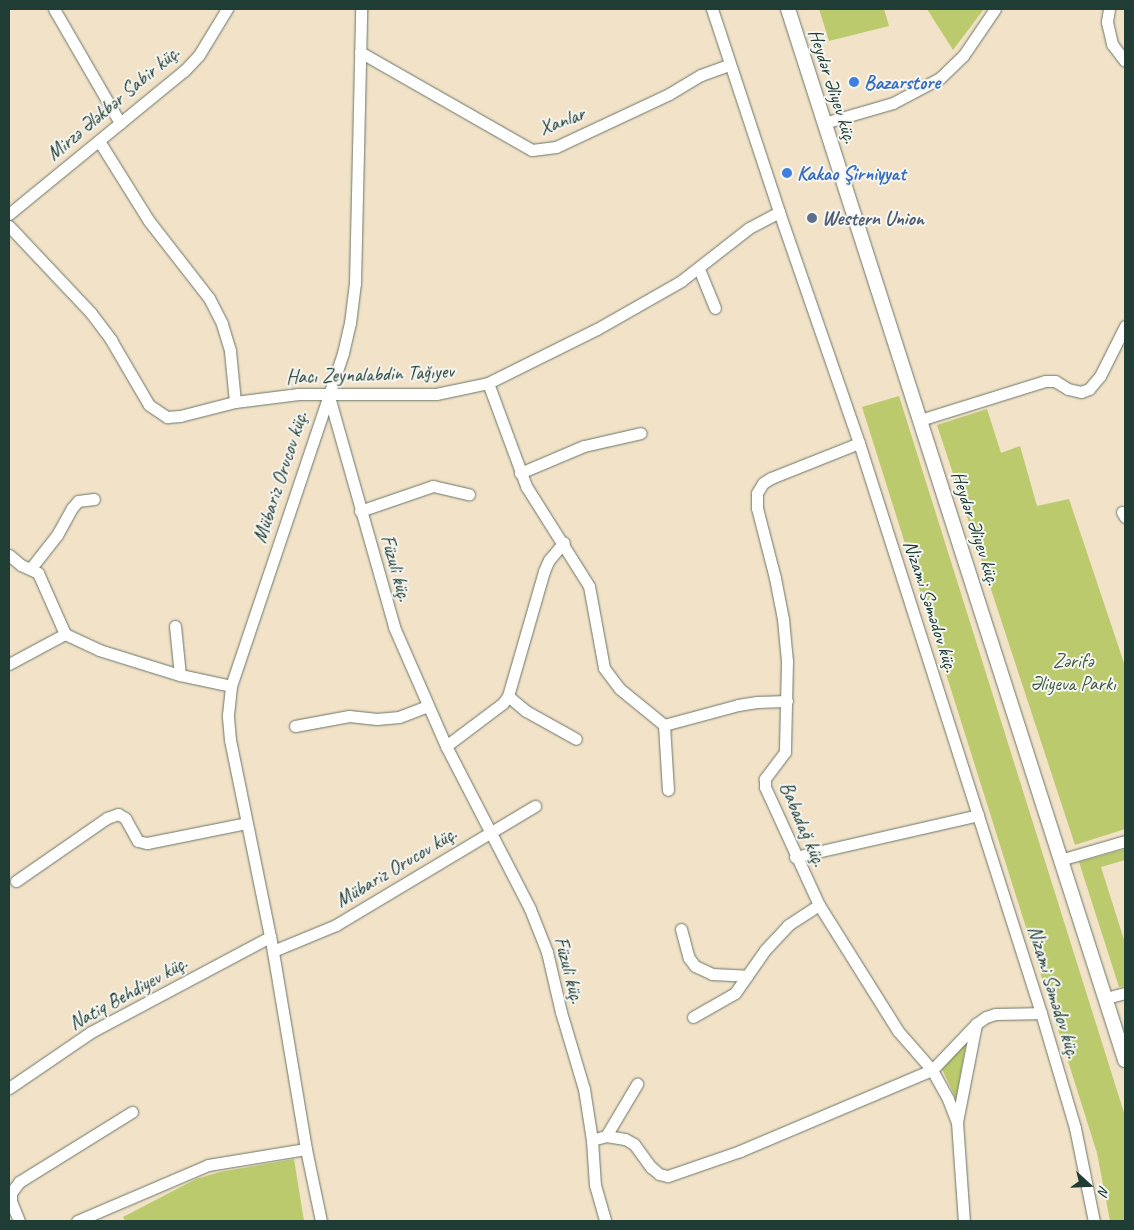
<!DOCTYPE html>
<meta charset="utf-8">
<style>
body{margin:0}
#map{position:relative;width:1134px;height:1230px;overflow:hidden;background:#f2e2c8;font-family:Caveat,sans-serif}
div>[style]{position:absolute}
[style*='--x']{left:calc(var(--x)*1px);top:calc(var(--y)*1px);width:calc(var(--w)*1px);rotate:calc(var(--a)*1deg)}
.green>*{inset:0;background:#bbca6c}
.roads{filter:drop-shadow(0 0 1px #697768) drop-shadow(0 0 1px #697768)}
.minor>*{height:11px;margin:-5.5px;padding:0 5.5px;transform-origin:5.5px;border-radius:5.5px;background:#fff}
.major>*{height:14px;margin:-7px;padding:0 7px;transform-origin:7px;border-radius:7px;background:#fff}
.dots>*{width:14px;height:14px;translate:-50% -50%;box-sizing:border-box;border:2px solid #f6f6f2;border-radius:50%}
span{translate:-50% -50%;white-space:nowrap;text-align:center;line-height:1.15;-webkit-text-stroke:4px #f6f6f2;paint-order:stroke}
.shop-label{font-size:20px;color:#366cbe;font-weight:700}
.left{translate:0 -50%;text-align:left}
.street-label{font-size:20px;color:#1f3d34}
.service-label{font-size:20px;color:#4e5e75;font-weight:700}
.park-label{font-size:20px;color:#3e593f}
.frame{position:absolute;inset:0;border:10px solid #1f3d34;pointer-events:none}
.north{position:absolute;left:1064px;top:1160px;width:50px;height:50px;-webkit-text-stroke:4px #f6f6f2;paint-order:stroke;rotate:110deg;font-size:14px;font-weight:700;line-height:20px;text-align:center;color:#1f3d34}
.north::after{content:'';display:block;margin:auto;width:18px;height:22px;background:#1f3d34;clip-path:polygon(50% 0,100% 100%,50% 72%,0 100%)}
</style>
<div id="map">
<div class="green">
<div style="clip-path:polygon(819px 9px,884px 9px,889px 26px,829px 41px)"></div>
<div style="clip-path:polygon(927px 9px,984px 9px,953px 50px)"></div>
<div style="clip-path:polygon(899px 396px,1125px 1116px,1125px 1221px,1110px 1221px,1097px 1153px,862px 407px)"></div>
<div style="clip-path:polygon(987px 409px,1001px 453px,1020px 446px,1037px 506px,1069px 499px,1125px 666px,1125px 829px,1075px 845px,937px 425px)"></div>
<div style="clip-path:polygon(1125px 849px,1125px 860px,1101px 867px,1125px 943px,1125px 986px,1119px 987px,1079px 862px)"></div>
<div style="clip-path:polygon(966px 1043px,956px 1099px,942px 1069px)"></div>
<div style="clip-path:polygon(294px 1159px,304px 1221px,125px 1221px,123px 1217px,196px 1179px,220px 1172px)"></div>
</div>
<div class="roads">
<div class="minor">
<div style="--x:54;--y:9;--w:132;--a:59.9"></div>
<div style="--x:712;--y:9;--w:214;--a:71.7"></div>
<div style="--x:779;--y:212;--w:244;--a:70.9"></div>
<div style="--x:859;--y:443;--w:598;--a:72.29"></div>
<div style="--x:1041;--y:1013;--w:120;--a:73.5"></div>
<div style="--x:1075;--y:1128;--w:95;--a:78.5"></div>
<div style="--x:1109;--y:9;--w:13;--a:99"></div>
<div style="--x:1107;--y:22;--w:23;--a:77"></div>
<div style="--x:1112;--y:44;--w:21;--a:53"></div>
<div style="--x:360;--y:52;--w:198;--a:29.7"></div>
<div style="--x:532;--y:150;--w:24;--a:-7"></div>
<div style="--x:556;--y:147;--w:125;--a:-25.1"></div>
<div style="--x:669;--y:94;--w:37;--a:-31"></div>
<div style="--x:701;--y:75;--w:30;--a:-20"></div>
<div style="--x:824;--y:123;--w:72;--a:-16.2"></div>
<div style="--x:893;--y:103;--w:53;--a:-28"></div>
<div style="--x:940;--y:78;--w:32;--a:-44"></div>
<div style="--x:963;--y:56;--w:57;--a:-55.8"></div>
<div style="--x:99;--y:141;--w:94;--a:58"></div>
<div style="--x:149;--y:221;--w:98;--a:52.1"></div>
<div style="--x:209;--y:298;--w:29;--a:63"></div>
<div style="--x:222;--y:324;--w:28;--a:73"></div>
<div style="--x:230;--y:351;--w:51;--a:84.4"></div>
<div style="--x:9;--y:214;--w:226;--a:-39.3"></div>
<div style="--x:184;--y:71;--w:22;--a:-47"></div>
<div style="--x:199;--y:55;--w:54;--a:-58.7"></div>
<div style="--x:9;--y:226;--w:120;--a:46.7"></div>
<div style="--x:91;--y:313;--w:34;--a:53"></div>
<div style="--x:111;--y:340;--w:75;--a:59.7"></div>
<div style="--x:149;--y:405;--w:22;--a:34"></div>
<div style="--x:167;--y:417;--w:13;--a:-4"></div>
<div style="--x:180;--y:416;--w:57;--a:-14.3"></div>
<div style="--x:235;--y:402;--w:64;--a:-7.2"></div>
<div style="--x:298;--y:394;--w:138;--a:0"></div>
<div style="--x:436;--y:394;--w:53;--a:-11.9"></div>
<div style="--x:488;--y:383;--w:122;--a:-26.4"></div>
<div style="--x:597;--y:329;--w:97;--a:-29.7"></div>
<div style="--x:681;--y:281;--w:86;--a:-37.9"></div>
<div style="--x:749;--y:228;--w:34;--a:-28"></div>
<div style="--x:699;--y:269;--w:42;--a:67.7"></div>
<div style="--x:488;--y:383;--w:110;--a:69.7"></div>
<div style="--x:526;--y:486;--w:118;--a:57.8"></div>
<div style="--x:589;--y:586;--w:83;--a:79.6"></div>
<div style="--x:604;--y:668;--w:26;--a:53"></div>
<div style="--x:620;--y:689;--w:57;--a:39.3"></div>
<div style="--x:664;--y:725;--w:77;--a:-15.1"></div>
<div style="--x:738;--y:705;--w:19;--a:-9"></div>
<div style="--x:757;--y:702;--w:30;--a:-2"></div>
<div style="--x:328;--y:393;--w:243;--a:74.2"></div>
<div style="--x:394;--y:627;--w:130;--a:66.4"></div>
<div style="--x:446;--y:746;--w:183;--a:62.7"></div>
<div style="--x:530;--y:909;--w:46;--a:68.4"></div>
<div style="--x:547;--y:952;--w:62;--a:76.9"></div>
<div style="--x:561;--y:1012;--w:80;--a:73.4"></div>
<div style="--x:584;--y:1089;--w:52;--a:81.1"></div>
<div style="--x:592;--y:1140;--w:45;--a:86.2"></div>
<div style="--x:595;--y:1185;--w:37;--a:74"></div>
<div style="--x:920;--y:420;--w:131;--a:-17.3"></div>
<div style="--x:1045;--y:381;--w:10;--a:0"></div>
<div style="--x:1055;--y:381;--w:15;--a:32"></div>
<div style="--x:1068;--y:389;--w:13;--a:13"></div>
<div style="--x:1081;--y:392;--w:9;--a:-21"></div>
<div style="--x:1089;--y:389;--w:17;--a:-50"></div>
<div style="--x:1100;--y:376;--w:56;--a:-63.4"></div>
<div style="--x:859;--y:443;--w:95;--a:158.3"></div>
<div style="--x:771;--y:478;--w:9;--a:148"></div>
<div style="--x:763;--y:483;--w:12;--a:121"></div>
<div style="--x:757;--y:493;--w:15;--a:90"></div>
<div style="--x:757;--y:508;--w:72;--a:75.6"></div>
<div style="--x:775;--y:578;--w:42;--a:79"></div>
<div style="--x:783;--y:619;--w:42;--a:84.6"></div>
<div style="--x:787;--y:661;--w:91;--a:91.3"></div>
<div style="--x:785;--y:752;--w:34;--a:127"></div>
<div style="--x:765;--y:779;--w:8;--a:90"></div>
<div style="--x:765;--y:787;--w:130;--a:65.4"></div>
<div style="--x:819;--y:905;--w:149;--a:57.9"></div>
<div style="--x:898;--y:1031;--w:52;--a:48.9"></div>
<div style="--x:932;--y:1070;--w:33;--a:61"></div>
<div style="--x:948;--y:1099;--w:25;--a:69"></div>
<div style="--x:957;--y:1122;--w:99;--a:86"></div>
<div style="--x:520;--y:473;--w:69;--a:-22.9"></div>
<div style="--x:584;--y:446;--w:58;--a:-12.8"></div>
<div style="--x:360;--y:511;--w:77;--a:-18.9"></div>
<div style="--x:433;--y:486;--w:37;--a:13"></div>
<div style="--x:1122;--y:512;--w:6;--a:59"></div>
<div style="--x:9;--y:555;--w:16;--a:40"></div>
<div style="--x:21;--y:565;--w:19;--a:25"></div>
<div style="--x:38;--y:573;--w:67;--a:66.1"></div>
<div style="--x:31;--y:568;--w:42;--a:-51.8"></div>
<div style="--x:57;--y:535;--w:31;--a:-61"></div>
<div style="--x:72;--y:508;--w:9;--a:-49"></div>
<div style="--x:78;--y:501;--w:16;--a:-7"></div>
<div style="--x:175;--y:626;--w:49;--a:84.2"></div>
<div style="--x:9;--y:664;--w:64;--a:-28.2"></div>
<div style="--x:65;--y:634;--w:38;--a:25"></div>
<div style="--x:99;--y:650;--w:85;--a:17.2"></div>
<div style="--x:180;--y:675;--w:52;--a:12.2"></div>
<div style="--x:508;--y:696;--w:23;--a:40"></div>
<div style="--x:526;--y:711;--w:57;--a:29.2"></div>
<div style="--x:664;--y:725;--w:65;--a:86.5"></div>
<div style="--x:295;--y:726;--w:55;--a:-10.5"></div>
<div style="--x:349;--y:716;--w:28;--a:6"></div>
<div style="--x:377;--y:719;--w:22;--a:-5"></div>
<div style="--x:399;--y:717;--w:30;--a:-21"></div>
<div style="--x:446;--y:746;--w:71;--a:-37"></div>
<div style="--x:503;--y:703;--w:9;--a:-54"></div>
<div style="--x:508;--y:696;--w:130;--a:-73.9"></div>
<div style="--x:544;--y:571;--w:12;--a:-66"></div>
<div style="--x:549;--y:560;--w:23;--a:-50"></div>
<div style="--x:795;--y:857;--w:188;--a:-12.9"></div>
<div style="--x:1060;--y:860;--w:68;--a:-16.3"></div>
<div style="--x:16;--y:881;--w:111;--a:-34.7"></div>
<div style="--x:107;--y:818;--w:12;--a:-20"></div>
<div style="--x:118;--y:814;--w:8;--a:30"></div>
<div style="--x:125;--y:818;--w:26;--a:61"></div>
<div style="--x:138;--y:841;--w:9;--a:13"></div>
<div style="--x:147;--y:843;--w:101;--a:-11.4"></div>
<div style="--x:681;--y:929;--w:30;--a:75"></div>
<div style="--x:689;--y:958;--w:10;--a:53"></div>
<div style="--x:695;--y:966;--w:19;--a:25"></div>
<div style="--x:712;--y:974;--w:35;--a:3"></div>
<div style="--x:273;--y:951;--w:68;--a:-22.4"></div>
<div style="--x:336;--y:925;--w:232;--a:-30.9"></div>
<div style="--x:1106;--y:998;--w:20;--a:-15"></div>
<div style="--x:693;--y:1017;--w:48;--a:-29.7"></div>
<div style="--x:735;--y:993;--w:52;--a:-55.1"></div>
<div style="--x:765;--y:950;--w:34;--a:-47"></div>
<div style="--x:788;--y:925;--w:37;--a:-33"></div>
<div style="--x:9;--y:1088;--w:99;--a:-34.3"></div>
<div style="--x:91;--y:1032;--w:203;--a:-28"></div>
<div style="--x:957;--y:1122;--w:100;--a:-79"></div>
<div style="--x:606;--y:1136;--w:61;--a:-59.2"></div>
<div style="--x:592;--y:1140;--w:15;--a:-16"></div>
<div style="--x:606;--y:1136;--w:19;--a:9"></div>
<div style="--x:625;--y:1139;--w:10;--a:29"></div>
<div style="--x:634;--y:1144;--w:29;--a:54"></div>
<div style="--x:651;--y:1167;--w:11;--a:41"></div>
<div style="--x:659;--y:1174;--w:9;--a:13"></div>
<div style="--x:668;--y:1176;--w:76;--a:-19.1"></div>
<div style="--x:740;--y:1151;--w:208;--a:-22.9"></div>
<div style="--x:932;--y:1070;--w:64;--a:-46.3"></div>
<div style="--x:976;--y:1024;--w:12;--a:-35"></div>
<div style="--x:986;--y:1017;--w:9;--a:-18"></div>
<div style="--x:995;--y:1014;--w:46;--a:-1.2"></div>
<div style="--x:19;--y:1221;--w:22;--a:-112"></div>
<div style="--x:11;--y:1201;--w:8;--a:-90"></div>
<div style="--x:11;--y:1193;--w:14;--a:-54"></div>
<div style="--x:19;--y:1182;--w:133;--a:-31.8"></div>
<div style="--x:77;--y:1221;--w:142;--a:-23.1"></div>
<div style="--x:208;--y:1165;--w:99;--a:-9.3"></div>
<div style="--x:321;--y:1221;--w:74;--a:-101.8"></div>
<div style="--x:306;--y:1149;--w:201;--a:-99.5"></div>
<div style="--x:273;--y:951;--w:215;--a:-101.5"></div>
<div style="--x:230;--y:740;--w:25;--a:-95"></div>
<div style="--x:228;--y:715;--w:29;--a:-84"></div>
<div style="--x:231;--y:686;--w:351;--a:-71.4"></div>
<div style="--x:343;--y:353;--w:31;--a:-77"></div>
<div style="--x:350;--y:323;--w:40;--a:-82.9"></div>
<div style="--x:355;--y:283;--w:274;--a:-88.7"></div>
</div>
<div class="major">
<div style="--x:788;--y:9;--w:1104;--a:72.22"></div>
</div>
</div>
<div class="dots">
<div style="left:854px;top:82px;background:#3f7fe0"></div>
<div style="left:787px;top:173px;background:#3f7fe0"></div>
<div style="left:812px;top:218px;background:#5c6f8a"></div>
</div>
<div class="shop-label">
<span class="left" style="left:864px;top:82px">Bazarstore</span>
<span class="left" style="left:797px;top:173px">Kakao Şirniyyat</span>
</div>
<div class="street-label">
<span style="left:833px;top:86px;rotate:72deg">Heydər Əliyev küç.</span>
<span style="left:113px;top:103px;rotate:-40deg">Mirzə Ələkbər Sabir küç.</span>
<span style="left:562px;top:121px;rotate:-21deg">Xanlar</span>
<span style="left:370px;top:374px;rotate:-2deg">Hacı Zeynalabdin Tağıyev</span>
<span style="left:280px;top:477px;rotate:-72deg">Mübariz Orucov küç.</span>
<span style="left:976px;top:528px;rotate:72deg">Heydər Əliyev küç.</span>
<span style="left:396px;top:568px;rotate:74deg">Füzuli küç.</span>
<span style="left:931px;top:606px;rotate:72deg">Nizami Səmədov küç.</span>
<span style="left:803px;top:824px;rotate:67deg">Babadağ küç.</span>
<span style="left:396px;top:867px;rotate:-31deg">Mübariz Orucov küç.</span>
<span style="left:569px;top:970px;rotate:75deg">Füzuli küç.</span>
<span style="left:1054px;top:992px;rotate:73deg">Nizami Səmədov küç.</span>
<span style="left:128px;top:993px;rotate:-29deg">Natiq Behdiyev küç.</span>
</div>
<div class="service-label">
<span class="left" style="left:822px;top:218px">Western Union</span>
</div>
<div class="park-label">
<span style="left:1073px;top:672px">Zərifə<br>Əliyeva Parkı</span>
</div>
<div class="frame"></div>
<div class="north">N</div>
</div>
